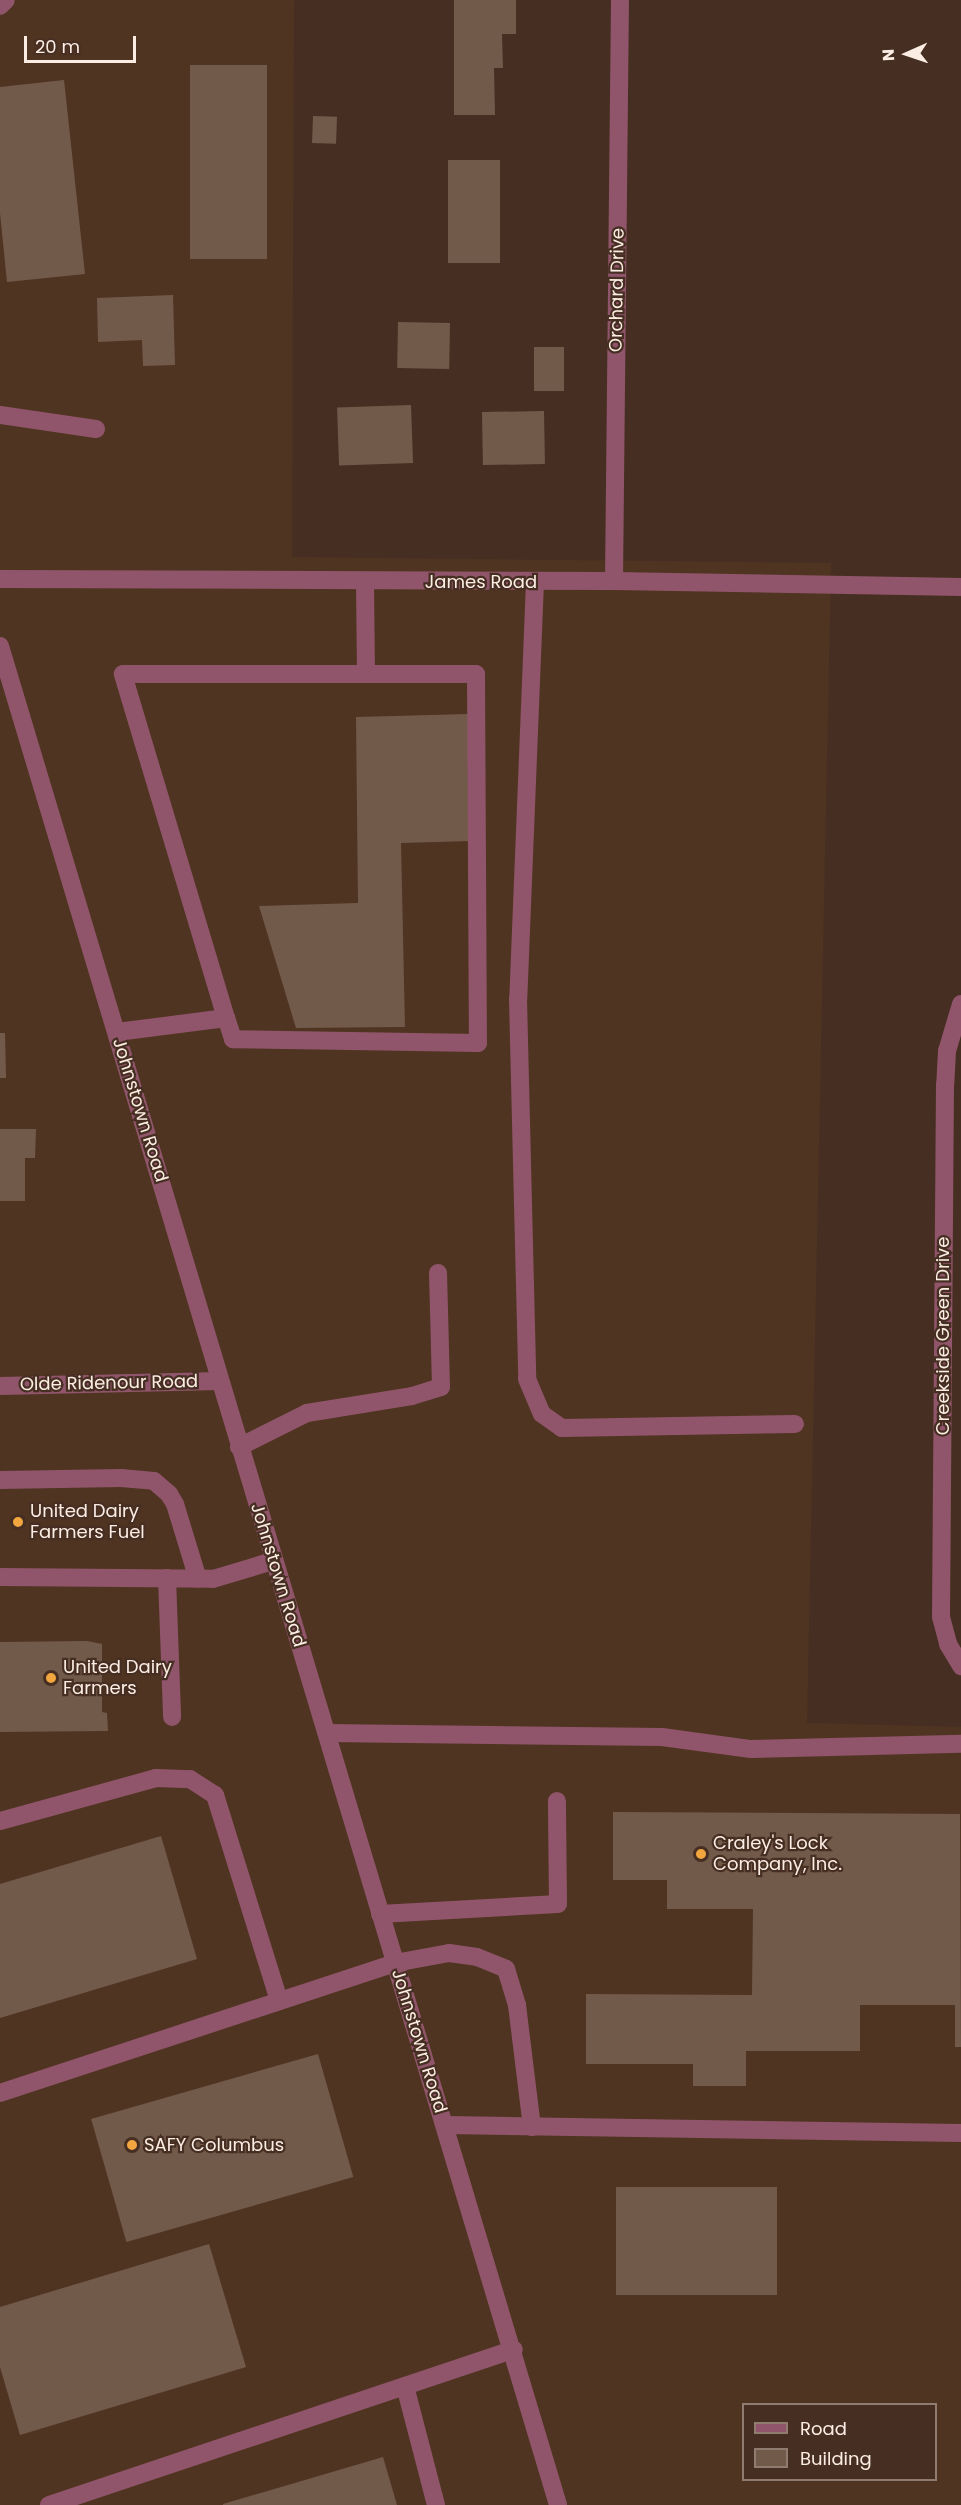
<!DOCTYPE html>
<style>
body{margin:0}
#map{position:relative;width:961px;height:2505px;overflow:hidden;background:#462f22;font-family:Poppins,sans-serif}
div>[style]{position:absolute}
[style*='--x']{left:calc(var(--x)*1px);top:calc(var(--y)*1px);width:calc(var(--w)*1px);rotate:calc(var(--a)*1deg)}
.built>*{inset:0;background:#503422}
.building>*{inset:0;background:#725a4b;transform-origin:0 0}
.minor>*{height:18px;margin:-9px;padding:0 9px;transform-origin:9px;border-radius:9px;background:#90556a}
.dots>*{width:16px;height:16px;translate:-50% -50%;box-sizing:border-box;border:3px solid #462f22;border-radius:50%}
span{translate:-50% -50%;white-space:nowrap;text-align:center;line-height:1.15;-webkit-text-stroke:4.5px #462f22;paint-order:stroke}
.street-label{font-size:18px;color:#fcede4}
.poi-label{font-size:18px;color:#fcede4}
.left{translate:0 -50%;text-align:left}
.legend{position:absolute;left:742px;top:2403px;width:195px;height:78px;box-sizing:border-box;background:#462f22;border:2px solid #8f7b70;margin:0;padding:8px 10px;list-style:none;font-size:18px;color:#fcede4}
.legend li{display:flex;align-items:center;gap:12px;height:30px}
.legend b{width:30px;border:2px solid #8f7b70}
.north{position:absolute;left:877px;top:24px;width:60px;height:60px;-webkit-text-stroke:4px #462f22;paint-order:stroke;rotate:267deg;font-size:16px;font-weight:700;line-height:24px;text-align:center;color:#fcede4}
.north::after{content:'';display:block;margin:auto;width:21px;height:27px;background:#fcede4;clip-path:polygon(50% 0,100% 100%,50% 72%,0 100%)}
.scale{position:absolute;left:24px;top:36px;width:112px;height:27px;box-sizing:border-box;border:3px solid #fcede4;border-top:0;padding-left:8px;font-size:18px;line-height:21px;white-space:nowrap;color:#fcede4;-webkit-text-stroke:4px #462f22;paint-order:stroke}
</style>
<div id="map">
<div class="built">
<div style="clip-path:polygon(evenodd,0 0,294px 0,292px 557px,831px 563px,807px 1723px,961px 1727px,961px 2505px,0 2505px,0 0,744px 2404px,936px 2404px,936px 2480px,744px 2480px,744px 2404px)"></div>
</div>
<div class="building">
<div style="clip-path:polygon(454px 0,516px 0,516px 34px,502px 34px,503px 68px,494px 68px,495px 115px,454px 115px)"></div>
<div style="left:190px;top:65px;width:77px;height:194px"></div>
<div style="clip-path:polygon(64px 80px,85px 274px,7px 282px,0 213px,0 87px)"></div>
<div style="left:313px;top:116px;width:24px;height:27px;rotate:2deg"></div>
<div style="left:448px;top:160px;width:52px;height:103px"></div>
<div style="clip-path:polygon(173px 295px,175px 365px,143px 366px,142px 340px,98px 342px,97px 298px)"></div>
<div style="left:398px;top:322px;width:52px;height:46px;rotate:1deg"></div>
<div style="left:534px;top:347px;width:30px;height:44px"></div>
<div style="left:411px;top:405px;width:58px;height:74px;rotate:88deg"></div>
<div style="left:544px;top:411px;width:53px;height:62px;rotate:89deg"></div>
<div style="clip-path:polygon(469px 714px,470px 841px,401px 843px,405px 1027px,296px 1028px,259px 906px,358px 903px,356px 717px)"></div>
<div style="clip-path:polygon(0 1033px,5px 1033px,6px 1078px,0 1078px)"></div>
<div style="clip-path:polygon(0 1129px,36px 1129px,35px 1158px,25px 1158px,25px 1201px,0 1201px)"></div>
<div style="clip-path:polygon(87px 1641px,102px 1644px,102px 1712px,107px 1713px,108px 1731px,0 1732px,0 1642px)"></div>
<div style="clip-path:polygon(613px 1812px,960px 1814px,961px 2047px,955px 2047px,955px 2005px,860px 2005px,860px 2051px,746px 2051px,746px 2086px,693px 2086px,693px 2064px,586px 2064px,586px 1994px,752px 1995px,753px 1909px,667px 1909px,667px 1880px,613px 1880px)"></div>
<div style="clip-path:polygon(161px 1836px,197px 1959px,0 2018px,0 1884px)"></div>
<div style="left:318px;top:2054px;width:128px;height:236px;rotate:74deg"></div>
<div style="left:616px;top:2187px;width:161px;height:108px"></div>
<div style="clip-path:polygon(209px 2244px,246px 2367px,20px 2435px,0 2367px,0 2307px)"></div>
<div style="clip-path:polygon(383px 2457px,397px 2505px,223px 2505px,223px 2504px)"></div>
</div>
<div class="minor">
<div style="--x:0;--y:6;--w:8;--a:-45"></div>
<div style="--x:0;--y:415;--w:97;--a:8.3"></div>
<div style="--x:0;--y:579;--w:614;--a:0.19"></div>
<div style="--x:614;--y:581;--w:347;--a:1"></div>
<div style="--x:365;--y:581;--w:93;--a:89.4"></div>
<div style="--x:614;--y:581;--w:581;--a:-89.41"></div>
<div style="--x:535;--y:582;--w:417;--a:92.3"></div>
<div style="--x:518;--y:999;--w:380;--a:88.6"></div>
<div style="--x:527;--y:1379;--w:38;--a:67"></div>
<div style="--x:542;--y:1414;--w:24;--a:35"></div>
<div style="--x:562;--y:1428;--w:233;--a:-1"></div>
<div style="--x:0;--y:646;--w:1941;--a:73.29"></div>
<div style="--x:961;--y:1004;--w:49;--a:106.6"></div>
<div style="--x:947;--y:1051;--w:33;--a:93"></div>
<div style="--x:945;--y:1084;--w:533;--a:90.43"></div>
<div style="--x:941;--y:1617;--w:28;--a:75"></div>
<div style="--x:948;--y:1644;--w:26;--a:59"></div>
<div style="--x:117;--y:1032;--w:110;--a:-7.3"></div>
<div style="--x:226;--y:1018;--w:359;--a:-106.7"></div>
<div style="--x:123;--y:674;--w:353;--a:0"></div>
<div style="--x:476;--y:674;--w:369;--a:89.7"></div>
<div style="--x:478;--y:1043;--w:245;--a:-179.1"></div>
<div style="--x:233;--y:1039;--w:22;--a:-108"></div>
<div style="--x:0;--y:1386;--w:219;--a:-1.3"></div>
<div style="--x:239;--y:1447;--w:76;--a:-26.6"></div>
<div style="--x:307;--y:1413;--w:106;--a:-9.2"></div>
<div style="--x:412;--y:1396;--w:30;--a:-17"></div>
<div style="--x:441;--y:1387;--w:114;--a:-91.5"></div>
<div style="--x:0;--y:1480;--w:121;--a:-0.9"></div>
<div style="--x:121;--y:1478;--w:33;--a:5"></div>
<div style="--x:154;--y:1481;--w:20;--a:41"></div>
<div style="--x:169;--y:1494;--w:12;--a:59"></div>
<div style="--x:175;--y:1504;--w:78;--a:73"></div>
<div style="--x:0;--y:1577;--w:213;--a:0.5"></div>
<div style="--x:213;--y:1579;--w:63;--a:-16.7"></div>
<div style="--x:167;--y:1578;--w:139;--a:87.9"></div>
<div style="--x:328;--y:1733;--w:334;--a:0.7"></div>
<div style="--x:662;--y:1737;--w:90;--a:7.7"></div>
<div style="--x:751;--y:1749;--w:210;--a:-1.4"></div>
<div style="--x:0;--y:1821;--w:162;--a:-15.4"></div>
<div style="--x:156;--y:1778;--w:34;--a:2"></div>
<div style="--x:190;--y:1779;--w:30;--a:33"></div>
<div style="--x:215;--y:1795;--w:216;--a:72.7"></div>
<div style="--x:380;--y:1914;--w:178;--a:-3.2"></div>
<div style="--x:558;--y:1904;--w:103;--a:-90.6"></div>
<div style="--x:0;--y:2093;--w:416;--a:-18.2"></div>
<div style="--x:395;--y:1963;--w:55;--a:-10.5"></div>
<div style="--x:449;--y:1953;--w:28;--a:8"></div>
<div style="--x:477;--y:1957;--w:31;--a:22"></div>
<div style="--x:506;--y:1969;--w:38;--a:73"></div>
<div style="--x:517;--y:2005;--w:123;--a:83"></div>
<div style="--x:445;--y:2125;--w:516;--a:0.89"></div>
<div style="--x:405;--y:2386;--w:123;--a:75.4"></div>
<div style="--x:49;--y:2505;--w:490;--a:-18.5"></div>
</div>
<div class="dots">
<div style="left:18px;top:1522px;background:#f1a640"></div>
<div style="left:51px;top:1678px;background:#f1a640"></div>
<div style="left:701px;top:1854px;background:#f1a640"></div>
<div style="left:132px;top:2145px;background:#f1a640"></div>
</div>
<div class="street-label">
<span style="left:617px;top:290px;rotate:-89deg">Orchard Drive</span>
<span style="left:481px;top:582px">James Road</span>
<span style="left:140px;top:1110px;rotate:73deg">Johnstown Road</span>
<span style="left:943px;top:1336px;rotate:-90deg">Creekside Green Drive</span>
<span style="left:109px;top:1383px;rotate:-1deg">Olde Ridenour Road</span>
<span style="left:278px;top:1575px;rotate:73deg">Johnstown Road</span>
<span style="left:419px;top:2041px;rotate:73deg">Johnstown Road</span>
</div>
<div class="poi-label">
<span class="left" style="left:30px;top:1522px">United Dairy<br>Farmers Fuel</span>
<span class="left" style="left:63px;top:1678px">United Dairy<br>Farmers</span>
<span class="left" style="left:713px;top:1854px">Craley's Lock<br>Company, Inc.</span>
<span class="left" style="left:144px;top:2145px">SAFY Columbus</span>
</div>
<ul class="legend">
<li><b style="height:8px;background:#90556a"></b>Road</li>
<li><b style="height:16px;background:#725a4b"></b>Building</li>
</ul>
<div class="north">N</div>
<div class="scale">20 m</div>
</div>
